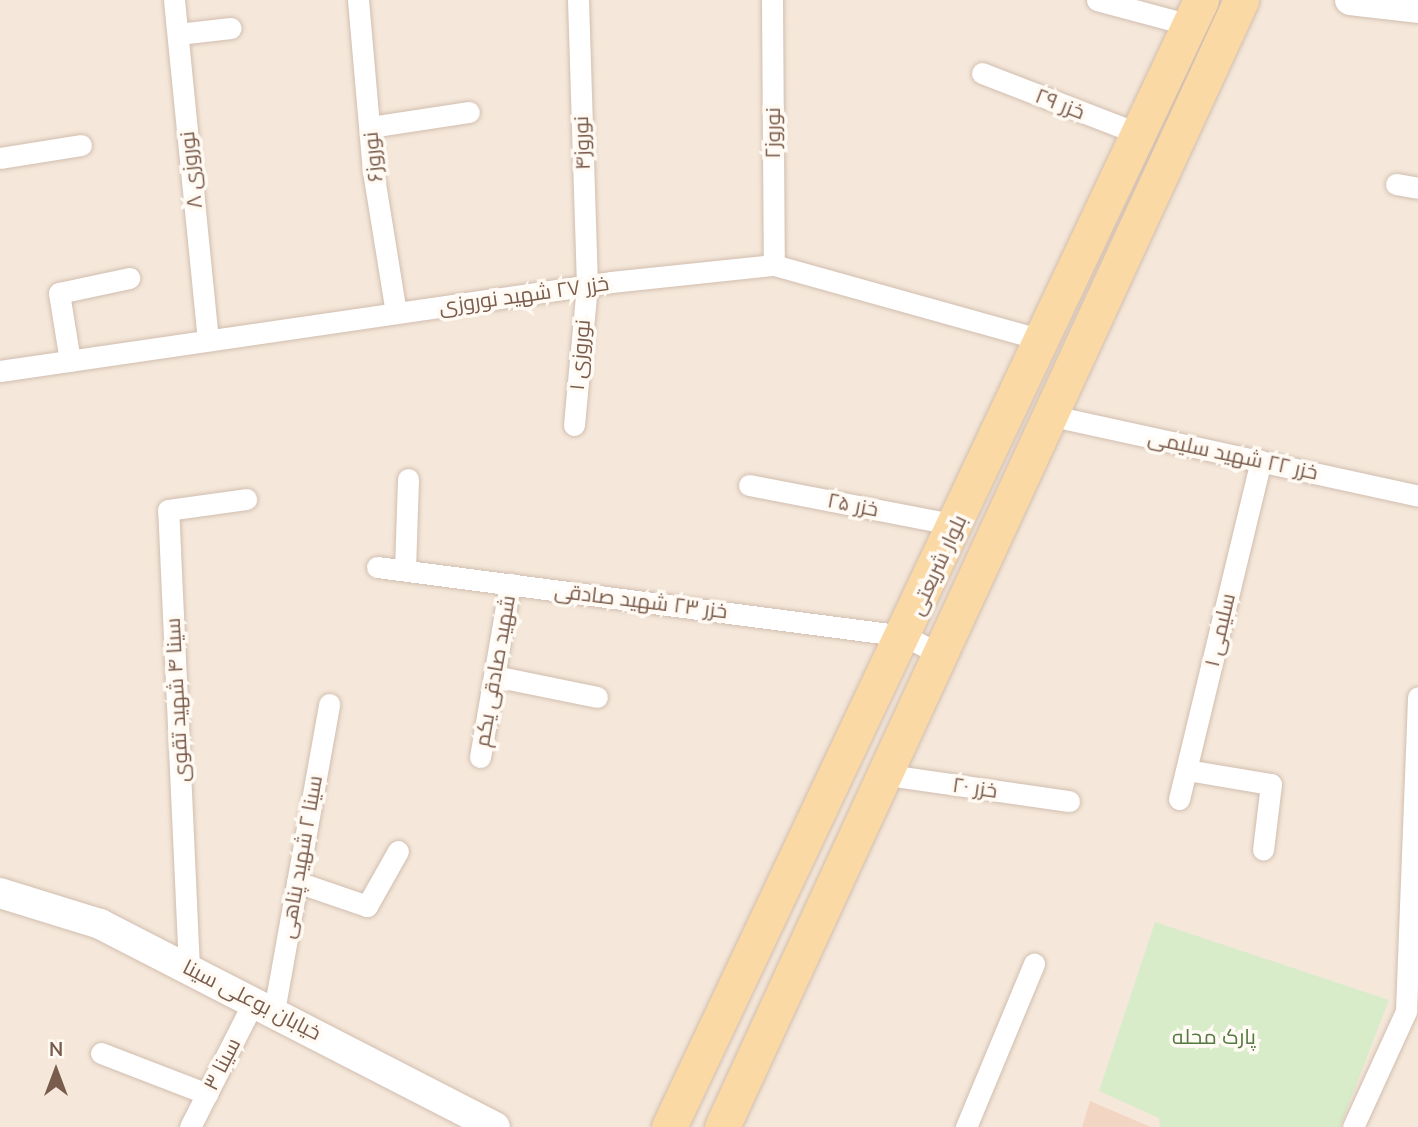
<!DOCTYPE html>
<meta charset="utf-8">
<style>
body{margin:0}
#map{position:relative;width:1418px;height:1127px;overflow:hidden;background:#fdf6ec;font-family:"Nunito Sans",Cairo,sans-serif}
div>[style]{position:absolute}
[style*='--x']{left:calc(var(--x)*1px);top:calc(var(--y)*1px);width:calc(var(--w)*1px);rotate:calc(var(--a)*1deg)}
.residential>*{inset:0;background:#f5e8da;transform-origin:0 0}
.green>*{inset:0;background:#d8ecc9}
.building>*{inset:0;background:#f3d5c3}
.roads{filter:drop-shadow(0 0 2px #d1beb0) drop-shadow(0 0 2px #d1beb0)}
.street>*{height:21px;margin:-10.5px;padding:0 10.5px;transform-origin:10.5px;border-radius:10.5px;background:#fff}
.secondary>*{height:30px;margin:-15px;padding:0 15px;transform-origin:15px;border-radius:15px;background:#fff}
.primary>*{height:35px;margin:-17.5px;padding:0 17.5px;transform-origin:17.5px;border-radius:17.5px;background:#fbd9a5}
span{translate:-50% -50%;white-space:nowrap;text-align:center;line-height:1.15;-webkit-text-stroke:7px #fffaf3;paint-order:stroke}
.street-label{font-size:21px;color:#7a5c4d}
.park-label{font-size:21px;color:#537a41}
.north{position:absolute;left:21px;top:1036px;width:70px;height:70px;-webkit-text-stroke:5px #fffaf3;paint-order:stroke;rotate:0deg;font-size:19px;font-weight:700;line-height:28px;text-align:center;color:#7a5c4d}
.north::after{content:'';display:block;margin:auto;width:24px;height:32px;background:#7a5c4d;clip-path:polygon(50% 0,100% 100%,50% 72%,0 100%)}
</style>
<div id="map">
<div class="residential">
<div style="left:0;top:0;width:1418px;height:1127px"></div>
</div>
<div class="green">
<div style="clip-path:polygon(1155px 922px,1389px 1000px,1340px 1127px,1160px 1127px,1159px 1118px,1099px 1091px)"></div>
</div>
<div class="building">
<div style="clip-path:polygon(1090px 1101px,1151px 1127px,1082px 1127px)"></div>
</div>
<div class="roads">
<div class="street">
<div style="--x:174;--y:0;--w:342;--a:84.3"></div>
<div style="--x:358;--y:0;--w:172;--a:85"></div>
<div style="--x:373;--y:171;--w:144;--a:80.8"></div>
<div style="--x:772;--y:0;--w:265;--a:89.6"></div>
<div style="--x:1097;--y:0;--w:96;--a:15"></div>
<div style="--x:178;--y:34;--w:53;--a:-6.5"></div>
<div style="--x:982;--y:73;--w:168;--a:21.2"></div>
<div style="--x:370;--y:127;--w:100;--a:-8.6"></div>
<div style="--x:0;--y:158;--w:82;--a:-9.1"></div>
<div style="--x:1396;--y:184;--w:22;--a:10"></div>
<div style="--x:70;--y:361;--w:69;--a:-99.2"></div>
<div style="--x:59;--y:293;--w:72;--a:-12.1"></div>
<div style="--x:0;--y:371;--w:617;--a:-8.29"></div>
<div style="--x:611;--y:282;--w:164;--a:-6"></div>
<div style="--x:774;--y:265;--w:278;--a:15.6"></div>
<div style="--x:1048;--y:415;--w:379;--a:12.3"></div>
<div style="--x:574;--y:425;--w:140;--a:-84.7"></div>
<div style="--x:587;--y:286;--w:286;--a:-91.8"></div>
<div style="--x:749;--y:485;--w:211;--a:10.9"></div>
<div style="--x:377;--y:567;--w:532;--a:7.45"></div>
<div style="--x:905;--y:636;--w:36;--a:28"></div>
<div style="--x:405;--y:570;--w:91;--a:-88.1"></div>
<div style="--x:494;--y:676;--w:105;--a:11.5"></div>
<div style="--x:480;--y:757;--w:176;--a:-80.2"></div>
<div style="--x:1187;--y:770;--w:85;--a:9.5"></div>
<div style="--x:1271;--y:784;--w:66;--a:96.9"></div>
<div style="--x:881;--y:774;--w:190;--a:8.2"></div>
<div style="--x:1179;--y:799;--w:348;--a:-76.4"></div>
<div style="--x:297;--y:882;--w:74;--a:18.9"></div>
<div style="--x:367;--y:906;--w:63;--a:-60.6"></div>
<div style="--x:189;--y:968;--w:458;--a:-92.6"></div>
<div style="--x:168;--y:510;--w:79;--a:-8"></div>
<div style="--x:274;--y:1011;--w:312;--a:-79.8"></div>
<div style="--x:101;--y:1053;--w:114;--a:21.1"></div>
<div style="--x:190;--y:1127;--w:141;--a:-63.1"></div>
<div style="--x:966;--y:1127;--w:177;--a:-67.4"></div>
<div style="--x:1353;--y:1127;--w:128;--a:-65.4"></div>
<div style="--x:1406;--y:1011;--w:314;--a:-87.8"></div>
</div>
<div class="secondary">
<div style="--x:1350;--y:0;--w:68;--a:6.7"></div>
<div style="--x:0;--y:893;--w:105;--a:17.2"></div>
<div style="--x:100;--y:924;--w:444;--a:27.2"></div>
</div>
<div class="primary">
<div style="--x:669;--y:1127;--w:1246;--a:-64.73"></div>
<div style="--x:722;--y:1127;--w:1241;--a:-65.27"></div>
</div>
</div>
<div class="street-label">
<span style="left:1060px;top:104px;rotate:21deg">خزر ۲۹</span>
<span style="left:773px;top:133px;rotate:-90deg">نوروز۲</span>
<span style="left:582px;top:143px;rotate:-92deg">نوروز۴</span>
<span style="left:373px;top:157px;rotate:-96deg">نوروز۶</span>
<span style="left:191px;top:170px;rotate:-96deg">نوروزی ۸</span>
<span style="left:524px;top:295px;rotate:-8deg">خزر ۲۷ شهید نوروزی</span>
<span style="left:580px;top:355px;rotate:-85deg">نوروزی ۱</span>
<span style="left:1233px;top:455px;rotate:12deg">خزر ۲۲ شهید سلیمی</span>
<span style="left:853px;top:505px;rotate:11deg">خزر ۲۵</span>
<span style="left:938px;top:565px;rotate:-65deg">بلوار شریعتی</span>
<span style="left:641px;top:601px;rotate:7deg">خزر ۲۳ شهید صادقی</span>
<span style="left:1220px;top:630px;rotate:-77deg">سلیمی ۱</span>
<span style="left:495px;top:671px;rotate:-80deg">شهید صادقی یکم</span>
<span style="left:177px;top:700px;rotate:-93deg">سینا ۴ شهید تقوی</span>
<span style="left:975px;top:788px;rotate:8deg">خزر ۲۰</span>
<span style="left:301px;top:857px;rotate:-80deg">سینا ۲ شهید پناهی</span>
<span style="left:252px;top:1000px;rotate:27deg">خیابان بوعلی سینا</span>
<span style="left:222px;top:1064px;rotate:-63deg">سینا ۳</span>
</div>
<div class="park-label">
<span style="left:1214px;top:1037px">پارک محله</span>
</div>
<div class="north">N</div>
</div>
